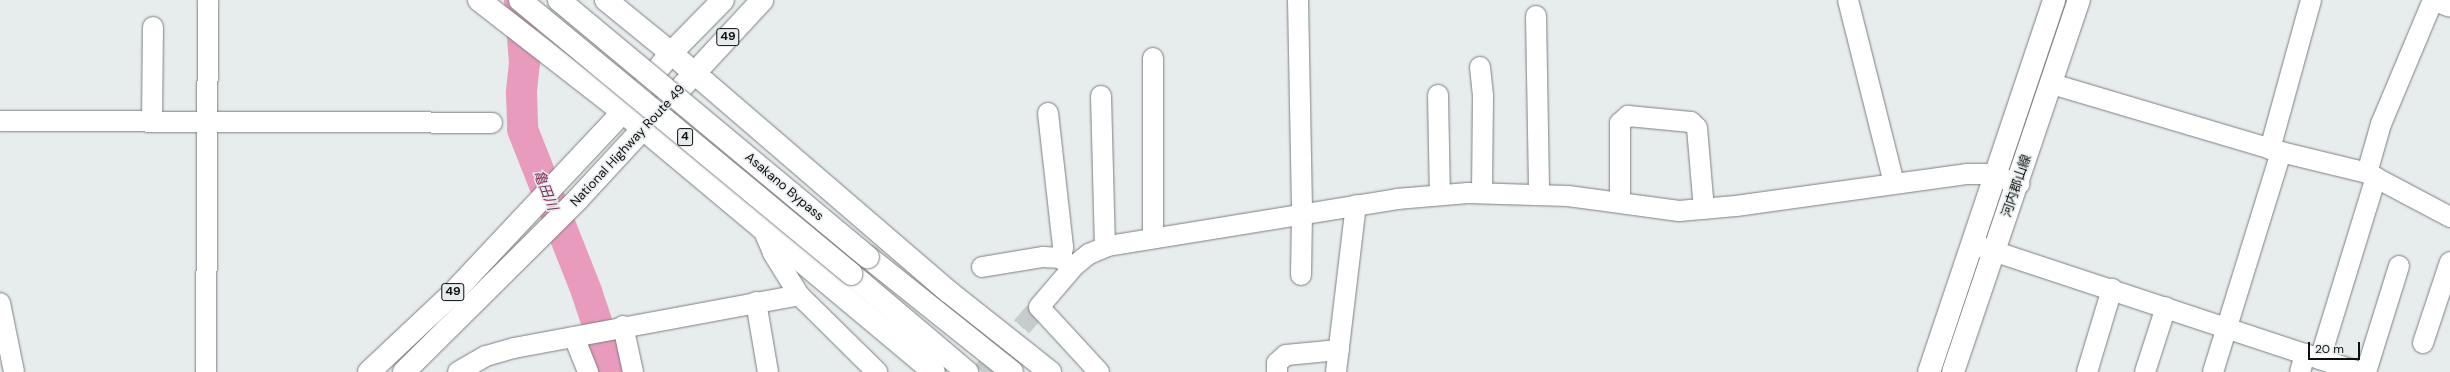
<!DOCTYPE html>
<meta charset="utf-8">
<style>
body{margin:0}
#map{position:relative;width:2450px;height:372px;overflow:hidden;background:#e7eced;font-family:"DM Sans","Noto Sans JP",sans-serif}
div>[style]{position:absolute}
[style*='--x']{left:calc(var(--x)*1px);top:calc(var(--y)*1px);width:calc(var(--w)*1px);rotate:calc(var(--a)*1deg)}
.river>*{height:31px;margin:-15.5px;padding:0 15.5px;transform-origin:15.5px;border-radius:15.5px;background:#e99bbe}
.street-tunnel>*{height:20px;margin-top:-10px;transform-origin:0;background:repeating-linear-gradient(90deg,#c6cbcc 0 20px,transparent 0 30px)}
.roads{filter:drop-shadow(0 0 1px #7c7f80) drop-shadow(0 0 1px #7c7f80)}
.street>*{height:20px;margin:-10px;padding:0 10px;transform-origin:10px;border-radius:10px;background:#fff}
.secondary>*{height:22px;margin:-11px;padding:0 11px;transform-origin:11px;border-radius:11px;background:#fff}
.highway>*{height:22px;margin:-11px;padding:0 11px;transform-origin:11px;border-radius:11px;background:#fff}
.bridges{filter:drop-shadow(0 0 1px #7c7f80) drop-shadow(0 0 1px #7c7f80)}
.highway-bridge>*{height:22px;margin:-11px;padding:0 11px;transform-origin:11px;border-radius:11px;background:#fff}
span{translate:-50% -50%;white-space:nowrap;text-align:center;line-height:1.15;-webkit-text-stroke:3px #e7eced;paint-order:stroke}
.shield-label span{padding:1px 3px;background:#e7eced;border:1px solid;border-radius:3px;-webkit-text-stroke-width:0}
.shield-label{font-size:12px;color:#0d0e0f;font-weight:700}
.street-label{font-size:13px;color:#0d0e0f}
.water-label{font-size:14px;color:#822959;font-style:italic}
.scale{position:absolute;left:2308px;top:342px;width:52px;height:18px;box-sizing:border-box;border:2px solid #0d0e0f;border-top:0;padding-left:5px;font-size:12px;line-height:14px;white-space:nowrap;color:#0d0e0f;-webkit-text-stroke:3px #e7eced;paint-order:stroke}
</style>
<div id="map">
<div class="river">
<div style="--x:519;--y:0;--w:62;--a:85.4"></div>
<div style="--x:524;--y:62;--w:31;--a:96"></div>
<div style="--x:521;--y:93;--w:36;--a:88"></div>
<div style="--x:522;--y:129;--w:174;--a:68.4"></div>
<div style="--x:586;--y:291;--w:85;--a:71.6"></div>
</div>
<div class="street-tunnel">
<div style="--x:982;--y:372;--w:86;--a:-48.8"></div>
</div>
<div class="roads">
<div class="street">
<div style="--x:1298;--y:0;--w:213;--a:88.9"></div>
<div style="--x:1302;--y:213;--w:62;--a:90.9"></div>
<div style="--x:1848;--y:0;--w:189;--a:75.9"></div>
<div style="--x:2433;--y:0;--w:18;--a:22"></div>
<div style="--x:1536;--y:16;--w:178;--a:89"></div>
<div style="--x:1480;--y:67;--w:29;--a:84"></div>
<div style="--x:1483;--y:96;--w:97;--a:90.6"></div>
<div style="--x:2052;--y:84;--w:239;--a:16.5"></div>
<div style="--x:2281;--y:152;--w:89;--a:13.7"></div>
<div style="--x:2367;--y:173;--w:94;--a:27.9"></div>
<div style="--x:1438;--y:95;--w:100;--a:88.9"></div>
<div style="--x:1101;--y:96;--w:151;--a:88.5"></div>
<div style="--x:1048;--y:113;--w:135;--a:83.6"></div>
<div style="--x:1063;--y:247;--w:11;--a:100"></div>
<div style="--x:0;--y:121;--w:492;--a:0.2"></div>
<div style="--x:152;--y:121;--w:94;--a:-89.4"></div>
<div style="--x:2270;--y:149;--w:155;--a:-74.6"></div>
<div style="--x:2367;--y:173;--w:51;--a:-74.1"></div>
<div style="--x:2381;--y:124;--w:134;--a:-67.2"></div>
<div style="--x:1620;--y:202;--w:79;--a:-90"></div>
<div style="--x:1620;--y:123;--w:11;--a:-41"></div>
<div style="--x:1628;--y:116;--w:63;--a:5.4"></div>
<div style="--x:1691;--y:122;--w:8;--a:45"></div>
<div style="--x:1697;--y:128;--w:81;--a:85.1"></div>
<div style="--x:763;--y:229;--w:26;--a:67"></div>
<div style="--x:773;--y:253;--w:49;--a:58.2"></div>
<div style="--x:1153;--y:238;--w:180;--a:-90"></div>
<div style="--x:1978;--y:246;--w:402;--a:18.3"></div>
<div style="--x:982;--y:267;--w:62;--a:-9.3"></div>
<div style="--x:1043;--y:257;--w:18;--a:3"></div>
<div style="--x:1061;--y:258;--w:13;--a:45"></div>
<div style="--x:756;--y:302;--w:71;--a:80.3"></div>
<div style="--x:0;--y:303;--w:70;--a:78.5"></div>
<div style="--x:623;--y:326;--w:47;--a:77.7"></div>
<div style="--x:574;--y:337;--w:38;--a:68"></div>
<div style="--x:2423;--y:343;--w:85;--a:-71.6"></div>
<div style="--x:2320;--y:359;--w:190;--a:-72.9"></div>
<div style="--x:206;--y:372;--w:372;--a:-89.7"></div>
<div style="--x:458;--y:372;--w:32;--a:-30"></div>
<div style="--x:486;--y:356;--w:29;--a:-16"></div>
<div style="--x:514;--y:348;--w:290;--a:-10.5"></div>
<div style="--x:799;--y:295;--w:110;--a:44.6"></div>
<div style="--x:1099;--y:372;--w:88;--a:-132.7"></div>
<div style="--x:1039;--y:307;--w:54;--a:-49.5"></div>
<div style="--x:1074;--y:266;--w:19;--a:-39"></div>
<div style="--x:1089;--y:254;--w:21;--a:-23"></div>
<div style="--x:1108;--y:246;--w:293;--a:-9.2"></div>
<div style="--x:1397;--y:199;--w:71;--a:-4.8"></div>
<div style="--x:1468;--y:193;--w:100;--a:1.7"></div>
<div style="--x:1568;--y:196;--w:112;--a:7.7"></div>
<div style="--x:1679;--y:211;--w:57;--a:-5"></div>
<div style="--x:1736;--y:206;--w:234;--a:-7.9"></div>
<div style="--x:1968;--y:174;--w:19;--a:0"></div>
<div style="--x:1987;--y:174;--w:34;--a:17"></div>
<div style="--x:1277;--y:372;--w:9;--a:-90"></div>
<div style="--x:1277;--y:363;--w:12;--a:-42"></div>
<div style="--x:1286;--y:355;--w:53;--a:-5.4"></div>
<div style="--x:1336;--y:372;--w:168;--a:-83.2"></div>
<div style="--x:2087;--y:372;--w:87;--a:-73.2"></div>
<div style="--x:2145;--y:372;--w:68;--a:-72.1"></div>
<div style="--x:2213;--y:372;--w:230;--a:-72.8"></div>
<div style="--x:2300;--y:372;--w:19;--a:-74"></div>
<div style="--x:2366;--y:372;--w:111;--a:-72.7"></div>
</div>
<div class="secondary">
<div style="--x:1929;--y:372;--w:392;--a:-71.4"></div>
<div style="--x:1953;--y:372;--w:393;--a:-71.3"></div>
</div>
<div class="highway">
<div style="--x:479;--y:0;--w:182;--a:37.9"></div>
<div style="--x:623;--y:112;--w:405;--a:39.9"></div>
<div style="--x:606;--y:0;--w:84;--a:39.2"></div>
<div style="--x:671;--y:53;--w:367;--a:40.7"></div>
<div style="--x:949;--y:292;--w:129;--a:38.4"></div>
<div style="--x:868;--y:257;--w:184;--a:38.6"></div>
<div style="--x:851;--y:274;--w:152;--a:40.2"></div>
<div style="--x:369;--y:372;--w:112;--a:-43.2"></div>
<div style="--x:451;--y:295;--w:251;--a:-46.8"></div>
<div style="--x:623;--y:112;--w:76;--a:-50.9"></div>
<div style="--x:671;--y:53;--w:74;--a:-45.5"></div>
<div style="--x:404;--y:372;--w:245;--a:-44.8"></div>
<div style="--x:578;--y:199;--w:271;--a:-47.2"></div>
</div>
</div>
<div class="bridges">
<div class="highway-bridge">
<div style="--x:520;--y:0;--w:430;--a:39.6"></div>
<div style="--x:559;--y:0;--w:402;--a:39.8"></div>
</div>
</div>
<div class="shield-label">
<span style="left:728px;top:37px">49</span>
<span style="left:685px;top:137px">4</span>
<span style="left:453px;top:292px">49</span>
</div>
<div class="street-label">
<span style="left:628px;top:146px;rotate:-47deg">National Highway Route 49</span>
<span style="left:2017px;top:186px;rotate:-71deg">河内郡山線</span>
<span style="left:784px;top:187px;rotate:40deg">Asakano Bypass</span>
</div>
<div class="water-label">
<span style="left:546px;top:190px;rotate:69deg">亀田川</span>
</div>
<div class="scale">20 m</div>
</div>
